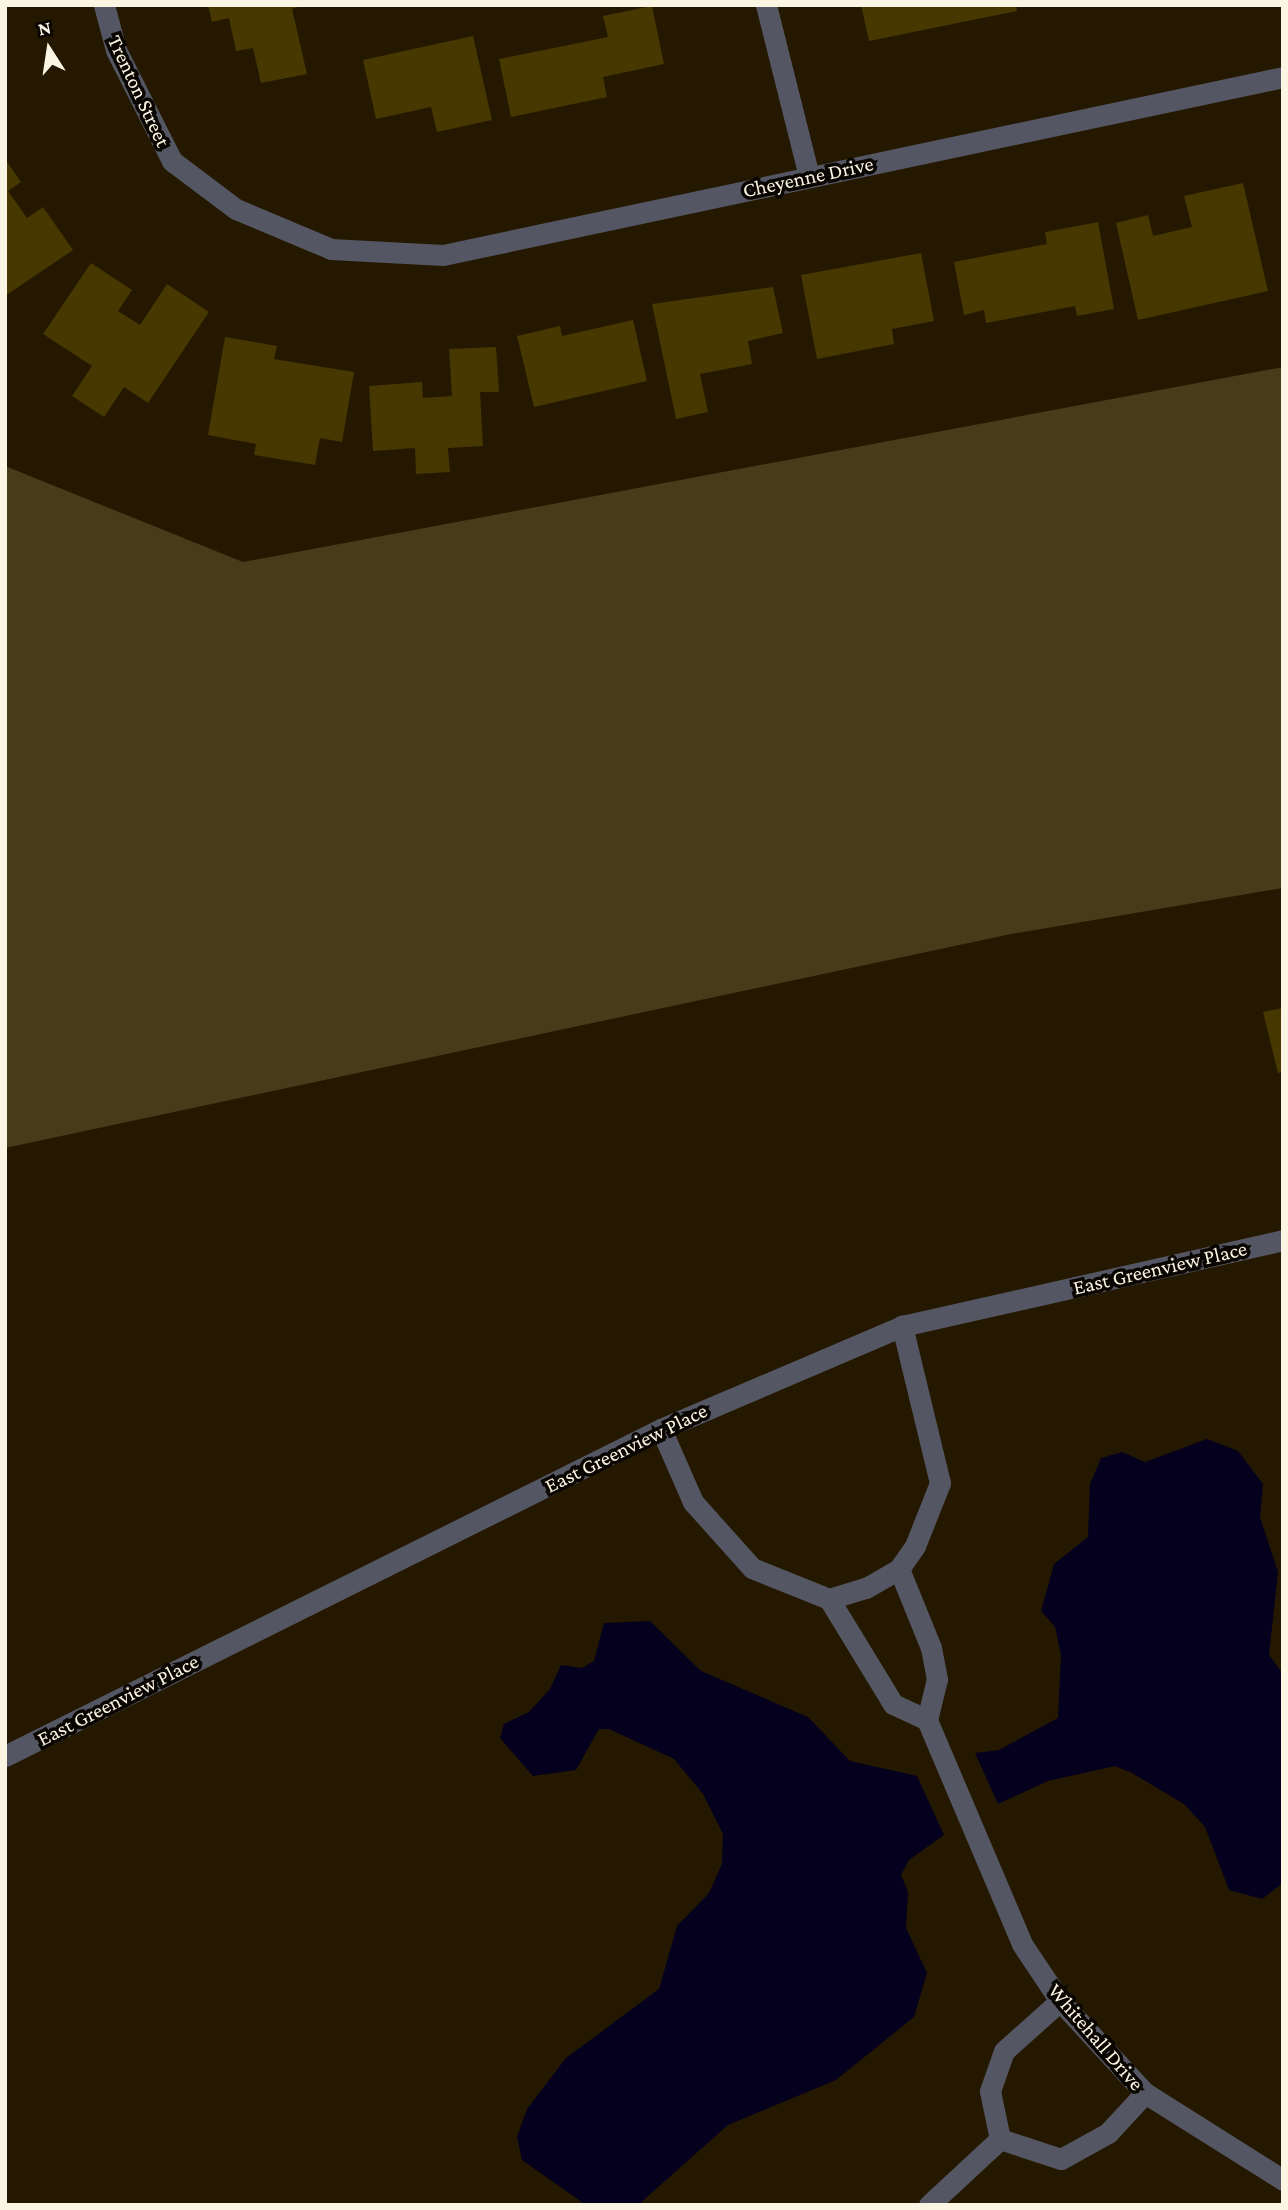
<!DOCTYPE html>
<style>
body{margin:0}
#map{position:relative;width:1288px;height:2210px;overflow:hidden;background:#241900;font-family:"Crimson Pro",serif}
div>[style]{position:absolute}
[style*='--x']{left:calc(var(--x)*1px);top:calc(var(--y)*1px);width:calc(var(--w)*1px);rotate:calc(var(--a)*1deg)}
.green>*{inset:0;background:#483b19}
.water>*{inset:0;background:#04001d}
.building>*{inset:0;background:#473700}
.street>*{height:21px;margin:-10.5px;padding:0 10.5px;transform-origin:10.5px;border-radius:10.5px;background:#555663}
span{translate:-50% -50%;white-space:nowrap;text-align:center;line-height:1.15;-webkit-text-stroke:7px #090500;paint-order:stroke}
.street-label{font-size:21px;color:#fbf5e3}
.frame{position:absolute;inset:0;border:7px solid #fbf5e3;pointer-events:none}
.north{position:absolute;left:14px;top:14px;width:70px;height:70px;-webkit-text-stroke:5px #090500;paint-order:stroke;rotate:348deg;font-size:19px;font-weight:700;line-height:28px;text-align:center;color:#fbf5e3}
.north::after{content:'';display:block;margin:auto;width:24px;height:32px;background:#fbf5e3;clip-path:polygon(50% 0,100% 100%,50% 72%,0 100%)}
</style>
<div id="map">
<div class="green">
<div style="clip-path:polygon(1283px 367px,1283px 888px,1011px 934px,5px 1148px,5px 466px,243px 562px)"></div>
</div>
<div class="water">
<div style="clip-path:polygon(1207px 1439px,1238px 1451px,1263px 1484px,1260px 1517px,1278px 1572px,1269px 1655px,1283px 1674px,1283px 1883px,1262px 1899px,1229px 1890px,1205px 1827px,1184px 1804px,1132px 1773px,1115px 1766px,1048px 1781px,998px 1804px,975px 1753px,999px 1750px,1058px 1718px,1061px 1655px,1055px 1627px,1041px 1611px,1054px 1564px,1088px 1537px,1090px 1484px,1101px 1458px,1122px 1452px,1145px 1462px)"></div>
<div style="clip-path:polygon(650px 1621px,701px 1671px,808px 1717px,850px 1761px,917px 1776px,944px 1835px,909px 1860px,901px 1875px,908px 1892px,906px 1928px,927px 1973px,914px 2017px,836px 2080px,728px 2125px,638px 2205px,586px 2205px,522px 2160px,517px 2137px,527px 2109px,566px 2058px,659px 1989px,677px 1926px,709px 1893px,722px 1864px,723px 1834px,703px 1794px,674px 1759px,609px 1729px,599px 1729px,576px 1770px,533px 1776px,500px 1738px,504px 1724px,529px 1712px,550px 1689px,561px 1665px,582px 1668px,594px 1661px,604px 1623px)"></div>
</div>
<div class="building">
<div style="clip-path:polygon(208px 5px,302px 5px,292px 9px,307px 74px,261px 83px,253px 48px,236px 51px,229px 18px,212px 22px)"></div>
<div style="clip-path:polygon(861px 5px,1016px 5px,1017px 11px,869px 41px)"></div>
<div style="clip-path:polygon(652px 6px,664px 64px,603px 77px,607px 97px,511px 117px,499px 59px,608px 37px,603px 16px)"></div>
<div style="clip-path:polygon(473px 36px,492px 120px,437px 132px,431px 107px,376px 119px,363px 60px)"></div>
<div style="clip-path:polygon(5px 159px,21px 182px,8px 191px,27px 218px,43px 207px,73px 250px,5px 296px)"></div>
<div style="clip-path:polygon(1243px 183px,1268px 291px,1138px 320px,1116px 223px,1148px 215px,1153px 236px,1192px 227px,1184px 196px)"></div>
<div style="clip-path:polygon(1098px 222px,1114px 309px,1077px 316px,1075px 306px,986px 323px,984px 310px,964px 315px,954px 262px,1047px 244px,1045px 232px)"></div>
<div style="clip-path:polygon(921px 253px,934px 321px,892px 329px,894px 344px,817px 359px,801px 275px)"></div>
<div style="clip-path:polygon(91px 263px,132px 290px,118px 311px,140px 325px,167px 284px,209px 312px,148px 403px,124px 387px,104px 417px,72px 396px,92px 366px,43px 334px)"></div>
<div style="clip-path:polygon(773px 287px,783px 333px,748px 341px,752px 364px,700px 374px,708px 412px,676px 419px,652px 304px)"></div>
<div style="clip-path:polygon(633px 320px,647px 381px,534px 407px,517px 336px,560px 326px,562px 336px)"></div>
<div style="clip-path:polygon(225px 337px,277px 346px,274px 359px,354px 372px,342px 442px,320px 438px,315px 465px,254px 455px,256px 444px,208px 435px)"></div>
<div style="clip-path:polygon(496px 347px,499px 392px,480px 392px,483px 446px,448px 448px,450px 472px,416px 474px,415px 448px,373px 451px,369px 386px,422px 382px,423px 398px,452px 396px,449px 349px)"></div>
<div style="clip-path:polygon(1283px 1008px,1283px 1072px,1278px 1073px,1263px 1012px)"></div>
</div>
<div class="street">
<div style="--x:104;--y:5;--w:47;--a:75.1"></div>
<div style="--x:116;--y:50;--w:124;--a:63.2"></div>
<div style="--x:172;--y:161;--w:80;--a:36.9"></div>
<div style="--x:236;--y:209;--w:103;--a:22.8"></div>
<div style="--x:331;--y:249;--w:112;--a:3.1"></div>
<div style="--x:443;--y:255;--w:859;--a:-11.96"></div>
<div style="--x:766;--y:5;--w:176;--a:75.9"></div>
<div style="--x:661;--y:1429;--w:80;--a:66.3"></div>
<div style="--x:693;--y:1502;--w:89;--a:48.2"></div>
<div style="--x:752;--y:1568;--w:83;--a:21.9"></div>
<div style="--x:829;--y:1599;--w:39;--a:-17"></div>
<div style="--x:866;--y:1588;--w:38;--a:-30"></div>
<div style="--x:899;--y:1569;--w:28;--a:-55"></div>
<div style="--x:915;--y:1546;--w:68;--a:-68.4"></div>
<div style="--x:940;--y:1483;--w:162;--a:-103.6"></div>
<div style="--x:899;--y:1569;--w:85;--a:67.9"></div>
<div style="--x:931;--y:1648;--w:32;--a:79"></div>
<div style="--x:937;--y:1679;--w:42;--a:103.7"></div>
<div style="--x:927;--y:1720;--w:243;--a:67"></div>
<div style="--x:1022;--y:1944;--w:69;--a:56.3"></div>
<div style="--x:1060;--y:2001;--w:125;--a:47.3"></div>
<div style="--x:1145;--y:2093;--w:163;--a:32.2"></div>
<div style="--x:829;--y:1599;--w:123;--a:58.6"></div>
<div style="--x:893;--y:1704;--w:38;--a:25"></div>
<div style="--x:5;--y:1756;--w:733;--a:-26.5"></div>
<div style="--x:661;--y:1429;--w:262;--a:-23.1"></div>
<div style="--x:902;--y:1326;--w:391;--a:-12.7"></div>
<div style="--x:1000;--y:2139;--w:64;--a:18.2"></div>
<div style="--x:1061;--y:2159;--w:54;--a:-29"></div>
<div style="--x:1108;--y:2133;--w:54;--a:-47.2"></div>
<div style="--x:929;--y:2205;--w:97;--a:-42.9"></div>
<div style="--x:1000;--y:2139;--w:49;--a:-101.8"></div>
<div style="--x:990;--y:2091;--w:42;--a:-70.7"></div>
<div style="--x:1004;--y:2051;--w:75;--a:-41.8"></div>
</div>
<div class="street-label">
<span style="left:139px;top:91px;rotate:65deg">Trenton Street</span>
<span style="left:808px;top:177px;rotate:-12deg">Cheyenne Drive</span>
<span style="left:1160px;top:1268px;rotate:-13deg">East Greenview Place</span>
<span style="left:626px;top:1448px;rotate:-26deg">East Greenview Place</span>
<span style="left:118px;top:1700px;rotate:-27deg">East Greenview Place</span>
<span style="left:1096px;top:2037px;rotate:49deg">Whitehall Drive</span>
</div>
<div class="frame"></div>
<div class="north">N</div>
</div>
